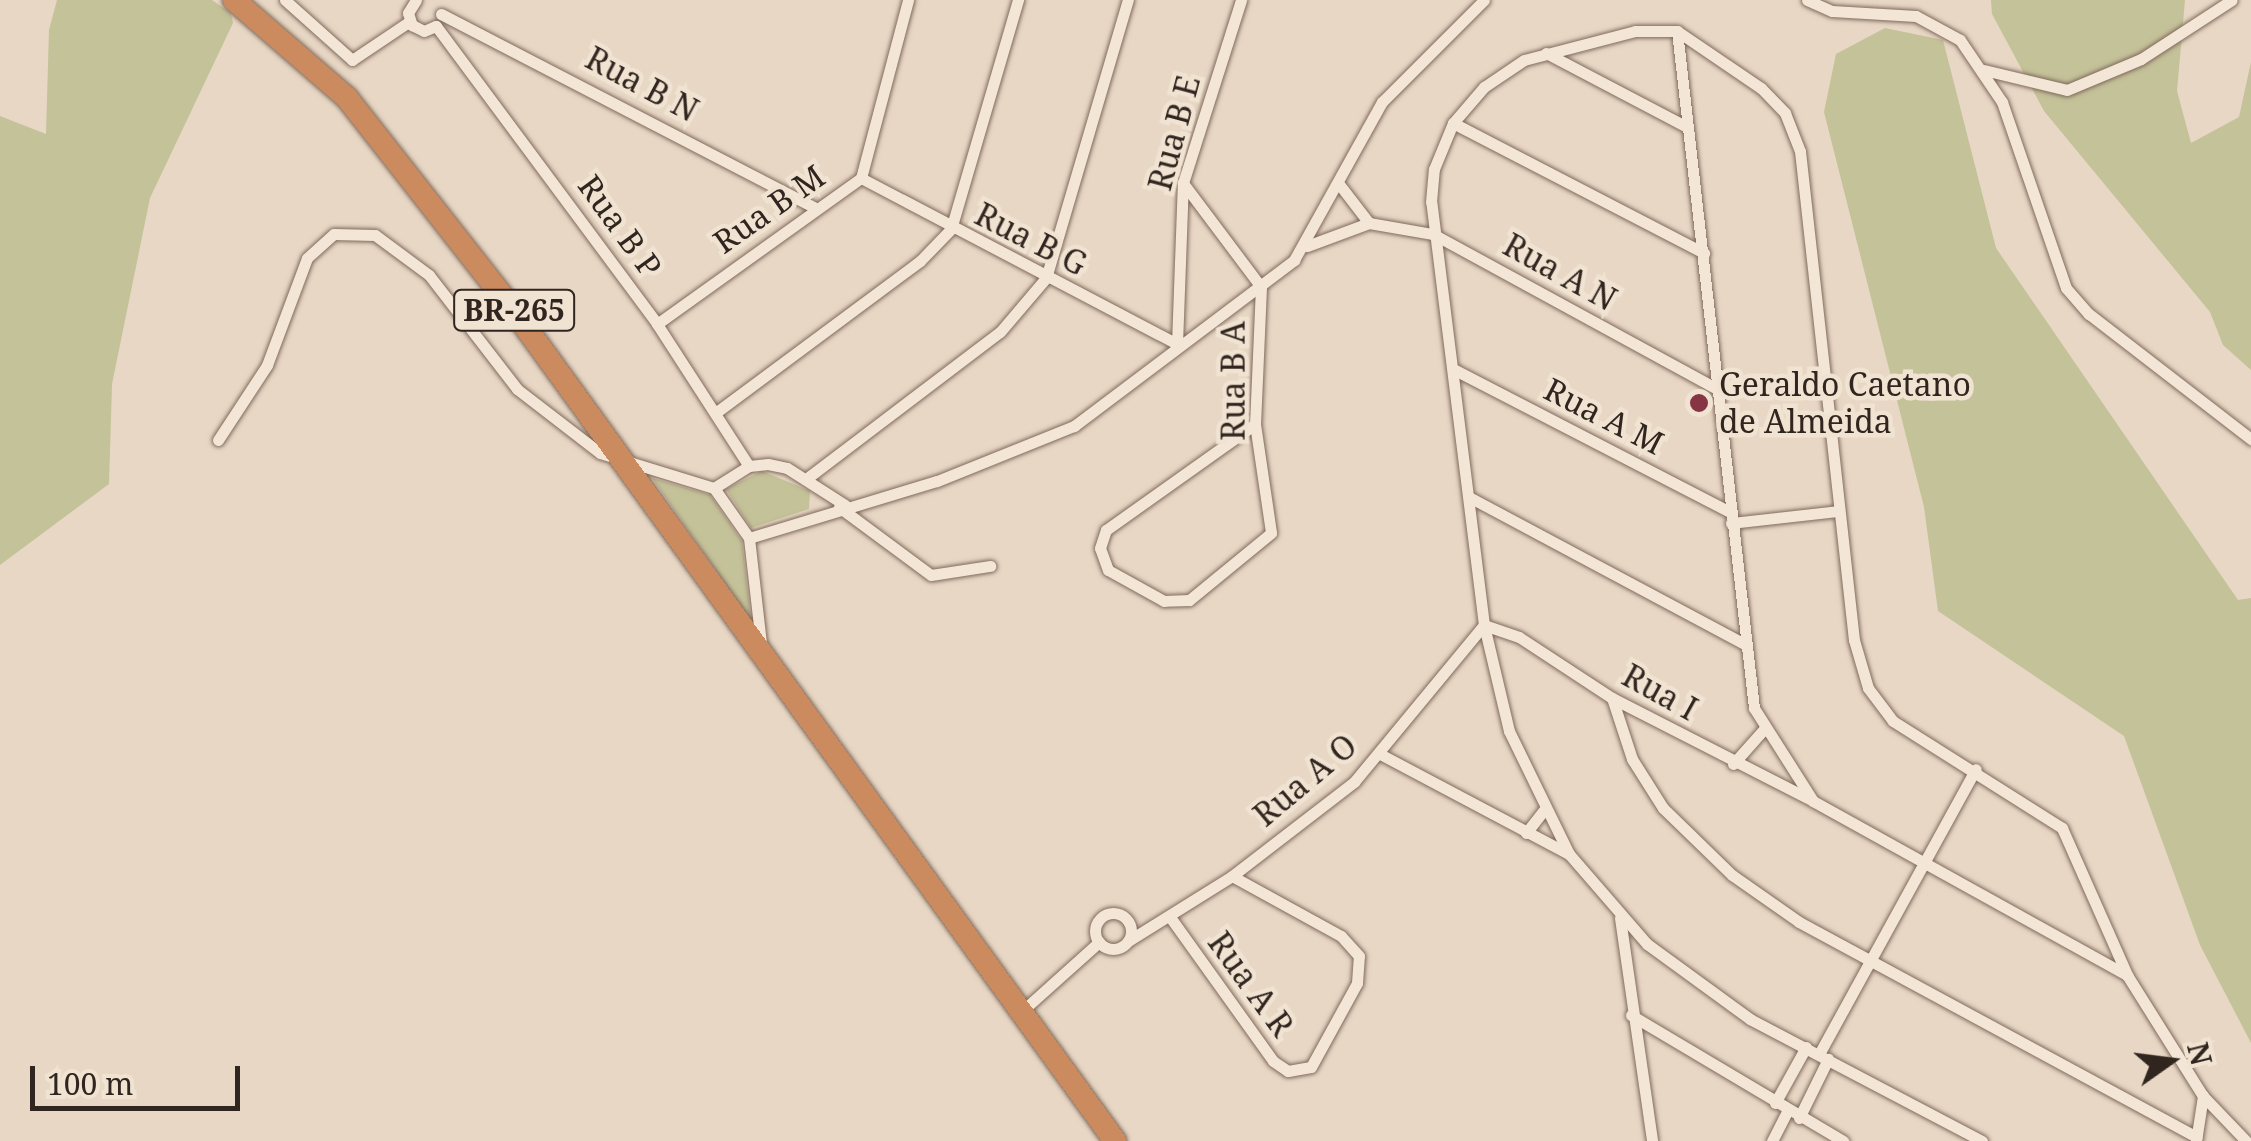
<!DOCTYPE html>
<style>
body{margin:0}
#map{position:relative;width:2251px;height:1141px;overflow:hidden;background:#e7d7c4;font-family:"Noto Serif",serif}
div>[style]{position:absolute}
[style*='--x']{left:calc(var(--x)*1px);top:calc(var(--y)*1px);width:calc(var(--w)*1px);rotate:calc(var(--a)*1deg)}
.green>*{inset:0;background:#c4c299}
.roads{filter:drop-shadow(0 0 2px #806a5d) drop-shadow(0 0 2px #806a5d)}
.street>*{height:11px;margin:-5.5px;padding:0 5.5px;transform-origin:5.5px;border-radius:5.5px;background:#f4e6d6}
.street>.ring{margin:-5.5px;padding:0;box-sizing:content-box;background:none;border:11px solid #f4e6d6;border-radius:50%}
.highway>*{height:22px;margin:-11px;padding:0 11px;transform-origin:11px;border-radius:11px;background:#cc8b5f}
.dots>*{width:28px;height:28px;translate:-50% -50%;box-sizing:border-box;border:5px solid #f0e3d2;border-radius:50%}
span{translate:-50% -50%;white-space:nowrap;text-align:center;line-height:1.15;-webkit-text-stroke:9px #f0e3d2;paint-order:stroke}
.shield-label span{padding:2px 8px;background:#f0e3d2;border:2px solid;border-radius:8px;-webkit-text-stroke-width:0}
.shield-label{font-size:30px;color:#31251f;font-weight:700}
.street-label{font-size:32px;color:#31251f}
.poi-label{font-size:32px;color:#31251f}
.left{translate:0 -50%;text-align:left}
.north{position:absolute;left:2121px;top:1011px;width:100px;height:100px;-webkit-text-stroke:8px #f0e3d2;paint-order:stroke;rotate:76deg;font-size:28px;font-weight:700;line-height:40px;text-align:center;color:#31251f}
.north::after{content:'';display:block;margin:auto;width:35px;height:45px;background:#31251f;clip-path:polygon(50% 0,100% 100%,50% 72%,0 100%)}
.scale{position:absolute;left:30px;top:1066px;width:210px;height:45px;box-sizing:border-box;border:5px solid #31251f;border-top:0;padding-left:12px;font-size:30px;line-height:35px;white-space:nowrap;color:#31251f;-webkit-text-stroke:8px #f0e3d2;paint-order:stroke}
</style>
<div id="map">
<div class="green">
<div style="clip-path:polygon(57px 0,212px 0,231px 13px,233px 23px,150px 198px,112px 384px,109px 484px,0 565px,0 116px,46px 134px,49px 30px)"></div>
<div style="clip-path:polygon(1991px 0,2185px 0,2177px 91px,2191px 143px,2239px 117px,2251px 62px,2251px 370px,2223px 345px,2210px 312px,2044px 111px,1992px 14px)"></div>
<div style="clip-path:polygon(1885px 28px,1943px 40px,1996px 248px,2238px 600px,2251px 598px,2251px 1043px,2200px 945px,2124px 736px,1938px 611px,1924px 507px,1824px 112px,1836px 54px)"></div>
<div style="clip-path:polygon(762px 471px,810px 491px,809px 509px,751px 528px,726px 489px)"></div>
<div style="clip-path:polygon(652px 478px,710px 495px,742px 541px,751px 620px)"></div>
</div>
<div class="roads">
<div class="street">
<div style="--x:285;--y:0;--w:90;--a:41.8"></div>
<div style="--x:352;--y:60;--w:70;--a:-33.9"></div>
<div style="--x:416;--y:0;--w:15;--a:122"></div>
<div style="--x:408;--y:13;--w:13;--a:72"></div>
<div style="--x:412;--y:25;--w:13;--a:27"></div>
<div style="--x:424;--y:31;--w:13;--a:-23"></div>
<div style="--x:1807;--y:0;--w:27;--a:24"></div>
<div style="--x:1832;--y:11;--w:84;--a:3.4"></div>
<div style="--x:1916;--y:16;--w:50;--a:28.6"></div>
<div style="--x:1960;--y:40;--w:75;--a:55.9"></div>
<div style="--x:2002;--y:102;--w:197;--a:71"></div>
<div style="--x:2066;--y:288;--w:35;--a:49"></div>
<div style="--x:2089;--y:314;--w:205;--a:37.7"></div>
<div style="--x:441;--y:14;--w:422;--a:27.4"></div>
<div style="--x:436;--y:26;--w:371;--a:53.4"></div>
<div style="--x:657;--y:324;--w:169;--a:57.1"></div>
<div style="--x:1677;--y:31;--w:681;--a:83.51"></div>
<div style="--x:1754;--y:708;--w:110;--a:57.6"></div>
<div style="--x:1813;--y:801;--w:359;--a:29"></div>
<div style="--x:1546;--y:53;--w:159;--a:27.7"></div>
<div style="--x:1984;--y:70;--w:85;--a:13.5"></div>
<div style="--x:2067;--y:90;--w:80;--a:-22.7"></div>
<div style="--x:2141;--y:59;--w:108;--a:-33"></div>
<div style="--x:1453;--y:123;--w:283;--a:27.4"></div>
<div style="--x:861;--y:178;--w:357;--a:27.7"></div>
<div style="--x:1183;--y:183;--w:130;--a:53.1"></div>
<div style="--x:1261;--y:287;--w:137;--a:92.5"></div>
<div style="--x:1255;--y:424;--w:110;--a:81.6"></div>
<div style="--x:1271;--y:533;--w:106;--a:140.7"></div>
<div style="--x:1189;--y:600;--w:25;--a:178"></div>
<div style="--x:1164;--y:601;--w:64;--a:-151"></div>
<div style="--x:1108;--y:570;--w:23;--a:-110"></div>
<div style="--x:1100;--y:548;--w:19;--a:-72"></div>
<div style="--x:1106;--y:530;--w:183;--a:-35.4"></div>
<div style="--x:1339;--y:184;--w:49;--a:52.4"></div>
<div style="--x:1369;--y:223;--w:65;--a:9.8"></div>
<div style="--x:1433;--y:234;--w:324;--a:28.6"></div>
<div style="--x:1307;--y:246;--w:66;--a:-20.4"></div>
<div style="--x:657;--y:324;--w:251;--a:-35.6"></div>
<div style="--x:861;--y:178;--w:184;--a:-75.2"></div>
<div style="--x:1177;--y:344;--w:161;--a:-87.9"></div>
<div style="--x:1183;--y:183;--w:192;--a:-72.4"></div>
<div style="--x:1455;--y:370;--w:307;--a:27.3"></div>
<div style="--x:718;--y:411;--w:252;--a:-36.6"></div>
<div style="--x:920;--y:261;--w:45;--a:-45.9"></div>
<div style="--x:951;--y:229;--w:239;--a:-73.7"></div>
<div style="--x:218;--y:440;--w:90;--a:-56.8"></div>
<div style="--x:267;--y:365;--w:114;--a:-69.5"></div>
<div style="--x:307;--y:258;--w:36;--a:-42"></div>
<div style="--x:334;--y:234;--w:41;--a:1.4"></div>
<div style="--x:375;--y:235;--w:67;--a:36.5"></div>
<div style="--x:429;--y:275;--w:144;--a:52.3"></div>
<div style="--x:517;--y:389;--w:105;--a:37.6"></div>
<div style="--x:600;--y:453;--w:119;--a:17.1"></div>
<div style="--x:714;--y:488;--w:61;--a:55"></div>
<div style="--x:749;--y:538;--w:107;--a:83.5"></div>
<div style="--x:806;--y:479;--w:243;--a:-37.2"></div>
<div style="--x:1000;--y:332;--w:71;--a:-49.6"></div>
<div style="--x:1046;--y:278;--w:290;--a:-73.6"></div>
<div style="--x:714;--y:488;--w:41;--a:-32.2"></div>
<div style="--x:749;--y:466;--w:19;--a:-6"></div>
<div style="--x:768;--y:464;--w:19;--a:12"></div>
<div style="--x:787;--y:468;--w:69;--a:32.5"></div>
<div style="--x:1469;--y:497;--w:312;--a:28.1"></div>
<div style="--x:839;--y:507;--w:114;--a:36.5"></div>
<div style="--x:931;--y:575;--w:60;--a:-8.7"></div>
<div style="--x:1731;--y:523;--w:108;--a:-6.4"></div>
<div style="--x:749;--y:538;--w:196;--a:-16.9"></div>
<div style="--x:937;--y:481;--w:148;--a:-21.9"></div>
<div style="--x:1074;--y:426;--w:276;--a:-37"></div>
<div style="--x:1294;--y:260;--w:181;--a:-60.9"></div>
<div style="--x:1382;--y:102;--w:144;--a:-45"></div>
<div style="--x:1612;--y:698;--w:64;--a:71.8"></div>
<div style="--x:1632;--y:759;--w:58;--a:57.7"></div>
<div style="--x:1663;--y:808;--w:96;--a:44.2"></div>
<div style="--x:1732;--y:875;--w:82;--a:35"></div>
<div style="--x:1799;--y:922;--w:452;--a:28.4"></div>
<div style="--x:1380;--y:754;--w:214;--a:27.9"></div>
<div style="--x:1733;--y:764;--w:48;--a:-48.4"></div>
<div style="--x:1526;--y:833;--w:29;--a:-52"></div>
<div class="ring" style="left:1095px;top:913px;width:25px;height:25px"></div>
<div style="--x:1170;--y:917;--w:177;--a:54.4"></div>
<div style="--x:1273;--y:1061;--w:18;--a:34"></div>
<div style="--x:1288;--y:1071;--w:23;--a:-10"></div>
<div style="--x:1311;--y:1067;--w:96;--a:-61.3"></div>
<div style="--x:1357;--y:983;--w:27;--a:-86"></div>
<div style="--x:1359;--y:956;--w:27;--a:-132"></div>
<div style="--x:1341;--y:936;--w:124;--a:-151.2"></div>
<div style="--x:1620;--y:918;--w:225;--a:81.8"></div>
<div style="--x:1128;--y:941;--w:123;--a:-32"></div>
<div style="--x:1232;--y:876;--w:154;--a:-37.6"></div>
<div style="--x:1354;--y:782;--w:204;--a:-50.4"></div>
<div style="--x:1484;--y:625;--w:37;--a:19"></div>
<div style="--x:1519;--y:637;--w:111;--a:33.3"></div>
<div style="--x:1612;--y:698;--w:221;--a:27.1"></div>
<div style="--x:1021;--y:1012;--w:105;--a:-41.9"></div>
<div style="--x:1631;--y:1015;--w:247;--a:30.7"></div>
<div style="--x:1819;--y:1054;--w:325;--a:-61.2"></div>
<div style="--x:1775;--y:1103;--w:64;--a:-61"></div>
<div style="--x:1799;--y:1118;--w:66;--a:-63.8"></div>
<div style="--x:1772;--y:1141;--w:34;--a:-63"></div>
<div style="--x:1982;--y:1141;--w:262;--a:-152.3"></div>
<div style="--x:1750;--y:1019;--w:127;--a:-143.9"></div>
<div style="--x:1647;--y:944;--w:119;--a:-130.9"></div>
<div style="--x:1569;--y:854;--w:137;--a:-116"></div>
<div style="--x:1509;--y:731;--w:109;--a:-103.3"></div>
<div style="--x:1484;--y:625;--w:426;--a:-97.1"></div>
<div style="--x:1431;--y:202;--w:33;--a:-85"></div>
<div style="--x:1434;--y:169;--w:50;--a:-67.6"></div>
<div style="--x:1453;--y:123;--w:48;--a:-49.3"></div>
<div style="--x:1484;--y:87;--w:48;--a:-34"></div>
<div style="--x:1524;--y:60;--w:115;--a:-14.6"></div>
<div style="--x:1635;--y:31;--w:42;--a:0"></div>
<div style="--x:1677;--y:31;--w:102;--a:34.2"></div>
<div style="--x:1761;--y:88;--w:35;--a:46"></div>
<div style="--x:1785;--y:113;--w:41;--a:68.5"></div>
<div style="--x:1800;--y:151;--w:492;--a:83.7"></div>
<div style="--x:1854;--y:640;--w:50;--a:73.7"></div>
<div style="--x:1868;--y:688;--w:41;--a:52.9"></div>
<div style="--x:1893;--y:721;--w:200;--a:32.3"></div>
<div style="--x:2062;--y:828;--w:161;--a:66.1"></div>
<div style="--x:2127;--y:975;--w:143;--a:57.9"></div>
<div style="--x:2196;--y:1141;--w:46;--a:-81.2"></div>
<div style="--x:2203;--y:1096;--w:62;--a:46.3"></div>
</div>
<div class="highway">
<div style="--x:234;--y:0;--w:150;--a:40.9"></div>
<div style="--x:347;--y:98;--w:266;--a:51.9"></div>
<div style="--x:511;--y:307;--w:1030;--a:54.09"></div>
</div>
</div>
<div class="dots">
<div style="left:1699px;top:403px;background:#863542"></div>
</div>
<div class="shield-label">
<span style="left:514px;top:310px">BR-265</span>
</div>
<div class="street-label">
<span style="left:642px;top:84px;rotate:28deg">Rua B N</span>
<span style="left:1174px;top:133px;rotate:-75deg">Rua B E</span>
<span style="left:769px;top:209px;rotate:-35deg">Rua B M</span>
<span style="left:620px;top:226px;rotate:54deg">Rua B P</span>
<span style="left:1031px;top:239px;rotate:27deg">Rua B G</span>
<span style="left:1560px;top:272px;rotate:29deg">Rua A N</span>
<span style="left:1233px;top:381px;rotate:-90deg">Rua B A</span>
<span style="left:1604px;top:416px;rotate:27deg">Rua A M</span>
<span style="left:1660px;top:692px;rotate:29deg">Rua I</span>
<span style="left:1305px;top:780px;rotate:-40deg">Rua A O</span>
<span style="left:1251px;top:984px;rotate:54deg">Rua A R</span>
</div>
<div class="poi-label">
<span class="left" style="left:1719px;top:403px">Geraldo Caetano<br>de Almeida</span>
</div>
<div class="north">N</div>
<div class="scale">100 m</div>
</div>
